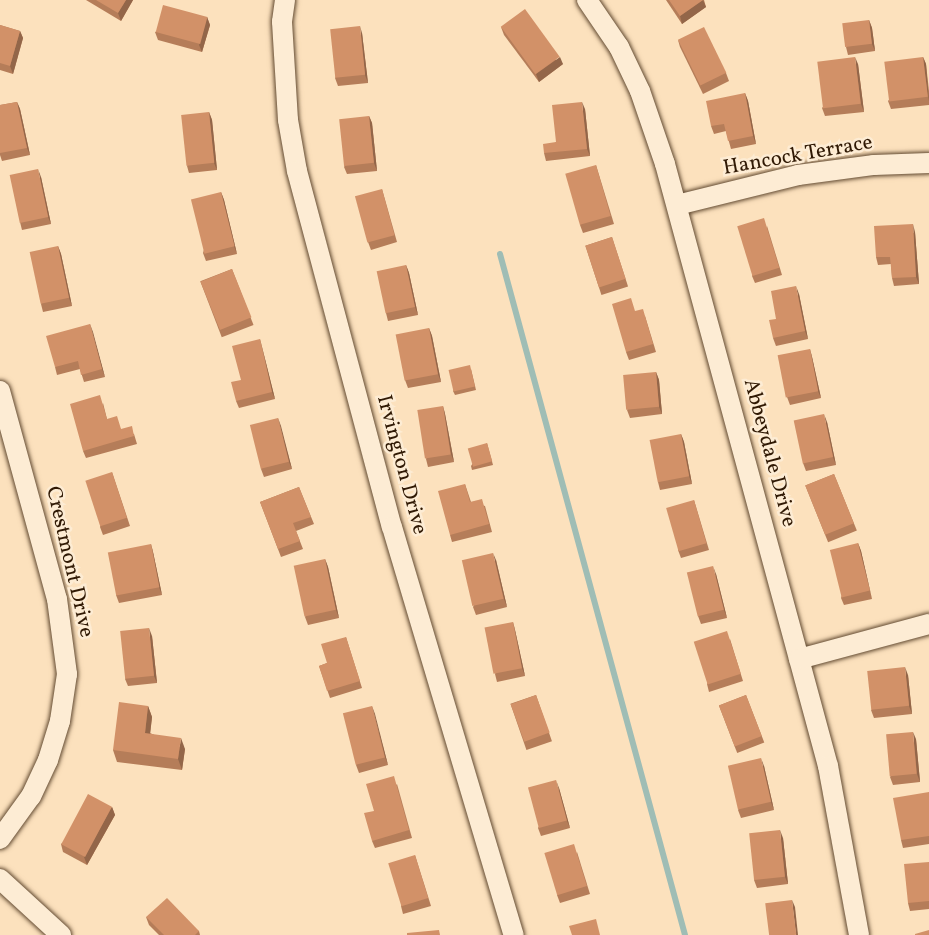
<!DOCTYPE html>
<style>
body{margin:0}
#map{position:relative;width:929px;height:935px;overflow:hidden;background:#fce1bd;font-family:Vollkorn,serif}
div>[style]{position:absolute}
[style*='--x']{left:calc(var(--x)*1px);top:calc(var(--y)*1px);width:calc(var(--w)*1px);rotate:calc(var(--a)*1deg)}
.stream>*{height:6px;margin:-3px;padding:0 3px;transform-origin:3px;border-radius:3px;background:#9fbdb5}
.roads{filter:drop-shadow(0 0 2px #634b32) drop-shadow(0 0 2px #634b32)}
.minor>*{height:20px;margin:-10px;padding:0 10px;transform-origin:10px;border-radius:10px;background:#fdecd4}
.wall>*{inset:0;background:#b57d59;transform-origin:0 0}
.shaded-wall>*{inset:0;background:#936649}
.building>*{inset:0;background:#d29168;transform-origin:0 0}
span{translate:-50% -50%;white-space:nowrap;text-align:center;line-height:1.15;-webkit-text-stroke:5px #fdecd4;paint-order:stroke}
.street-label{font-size:21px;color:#301904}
</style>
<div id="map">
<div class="stream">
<div style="--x:500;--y:254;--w:706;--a:74.8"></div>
</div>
<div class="roads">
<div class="minor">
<div style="--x:285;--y:0;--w:22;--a:98"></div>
<div style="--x:282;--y:22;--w:98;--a:86.5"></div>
<div style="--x:288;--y:120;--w:52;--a:80"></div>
<div style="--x:297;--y:171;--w:368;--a:75.1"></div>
<div style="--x:392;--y:527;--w:426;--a:73.4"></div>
<div style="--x:587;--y:0;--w:57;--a:55.8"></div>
<div style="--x:619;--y:47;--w:49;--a:64.5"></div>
<div style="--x:640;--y:91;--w:77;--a:71.1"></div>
<div style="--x:665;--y:164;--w:624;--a:74.85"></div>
<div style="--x:828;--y:766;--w:172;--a:79.6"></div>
<div style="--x:677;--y:205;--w:125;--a:-13.9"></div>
<div style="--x:798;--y:175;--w:77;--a:-7.5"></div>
<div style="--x:874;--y:165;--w:55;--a:-2.1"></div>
<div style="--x:0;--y:391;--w:216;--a:74.7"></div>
<div style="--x:57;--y:599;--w:76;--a:82.4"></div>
<div style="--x:67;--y:674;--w:48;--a:98.5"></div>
<div style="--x:60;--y:721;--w:41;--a:107.1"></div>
<div style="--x:48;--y:760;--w:40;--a:115"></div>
<div style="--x:31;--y:796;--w:53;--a:125.8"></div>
<div style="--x:799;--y:659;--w:135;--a:-15.1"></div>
<div style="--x:0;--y:879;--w:83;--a:42.6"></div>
</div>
</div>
<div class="wall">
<div style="clip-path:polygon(86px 0,133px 0,121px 21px)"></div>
<div style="clip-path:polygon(666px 0,704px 0,706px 7px,682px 24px)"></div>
<div style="clip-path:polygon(207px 17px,210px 25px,202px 52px,158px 40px,155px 32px)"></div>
<div style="clip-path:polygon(869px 20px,872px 28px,875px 51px,848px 55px,846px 47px)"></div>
<div style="clip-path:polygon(0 25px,20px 31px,23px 38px,13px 74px,0 70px)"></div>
<div style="clip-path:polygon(501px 27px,563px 64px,539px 82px,504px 35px)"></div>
<div style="clip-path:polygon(362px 33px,368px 83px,338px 86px,335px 78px)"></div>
<div style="clip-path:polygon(678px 40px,726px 73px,729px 81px,703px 94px,680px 47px)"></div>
<div style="clip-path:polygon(923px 57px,926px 64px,929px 91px,929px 105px,891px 109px,888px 101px)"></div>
<div style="clip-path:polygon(858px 64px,864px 112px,825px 116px,822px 108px)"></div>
<div style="clip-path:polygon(745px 93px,748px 101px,756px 144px,731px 149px,726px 131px,714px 134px,711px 126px)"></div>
<div style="clip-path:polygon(17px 102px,20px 109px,30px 155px,2px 161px,0 155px,0 105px)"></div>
<div style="clip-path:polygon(585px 109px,590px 156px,546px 161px,544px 153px,556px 142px)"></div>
<div style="clip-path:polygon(209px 112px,212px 120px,217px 170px,189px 173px,187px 166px)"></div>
<div style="clip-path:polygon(369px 116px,372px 123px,377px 171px,347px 174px,344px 167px)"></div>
<div style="clip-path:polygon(596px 165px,614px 224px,583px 233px,580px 225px)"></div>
<div style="clip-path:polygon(41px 177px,51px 224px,22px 230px,20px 222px)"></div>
<div style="clip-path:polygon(382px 189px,397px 242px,371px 250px,368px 242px)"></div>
<div style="clip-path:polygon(221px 192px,224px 200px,237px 254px,206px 261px,203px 253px)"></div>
<div style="clip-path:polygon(767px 226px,782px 275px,755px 283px,752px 276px)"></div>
<div style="clip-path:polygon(915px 232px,919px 284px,894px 286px,892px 278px,891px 264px,878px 265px,876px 257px)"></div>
<div style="left:612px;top:237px;width:52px;height:28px;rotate:72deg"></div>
<div style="clip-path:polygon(58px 246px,61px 254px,72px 306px,43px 312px,41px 304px)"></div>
<div style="clip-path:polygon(406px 265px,409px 273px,418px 315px,388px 321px,386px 313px)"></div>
<div style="left:232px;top:269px;width:60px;height:34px;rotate:69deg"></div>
<div style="clip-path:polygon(799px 294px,808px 339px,776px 346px,773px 338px,776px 319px)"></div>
<div style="clip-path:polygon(636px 311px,645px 316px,656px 352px,629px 360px,626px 352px)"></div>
<div style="clip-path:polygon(90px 324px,105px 377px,84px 382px,80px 369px,57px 375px,55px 367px)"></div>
<div style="clip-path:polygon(429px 328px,432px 336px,441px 382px,408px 388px,405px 380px)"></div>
<div style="clip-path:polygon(260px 339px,275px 399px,239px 408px,236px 401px)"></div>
<div style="clip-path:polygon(810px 349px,812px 357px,821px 398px,790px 405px,787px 397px)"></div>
<div style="clip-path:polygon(471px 369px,476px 390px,455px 395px,453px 391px)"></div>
<div style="clip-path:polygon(656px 372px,659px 380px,662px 414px,630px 418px,627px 410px)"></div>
<div style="clip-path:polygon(103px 403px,107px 419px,121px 429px,134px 434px,137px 444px,86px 458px,83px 451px)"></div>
<div style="clip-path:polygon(443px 406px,445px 414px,454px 462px,428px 467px,426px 459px)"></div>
<div style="clip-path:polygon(278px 418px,292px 469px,264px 477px,261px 469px)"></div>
<div style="clip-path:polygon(827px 422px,836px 465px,806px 471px,803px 463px)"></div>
<div style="clip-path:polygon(681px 434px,684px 442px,692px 484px,660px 490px,658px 482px)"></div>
<div style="clip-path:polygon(487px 443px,493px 465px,472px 470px,471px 466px)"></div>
<div style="clip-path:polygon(112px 472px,130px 526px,103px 535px,100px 527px)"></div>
<div style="left:834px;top:474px;width:61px;height:31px;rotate:68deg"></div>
<div style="clip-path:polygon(465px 484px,471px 502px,485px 506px,492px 532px,452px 542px,450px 535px)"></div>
<div style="clip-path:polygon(299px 487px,314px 524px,296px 531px,303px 549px,281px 557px,260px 502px)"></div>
<div style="clip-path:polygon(694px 500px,709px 550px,681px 558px,678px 550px)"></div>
<div style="clip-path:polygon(858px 543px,861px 551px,872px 599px,844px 605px,841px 598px)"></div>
<div style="clip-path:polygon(151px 544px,153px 552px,162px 595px,119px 603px,116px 595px)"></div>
<div style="clip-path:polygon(325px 559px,328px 567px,339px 618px,308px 625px,305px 617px)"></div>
<div style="clip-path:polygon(496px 560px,507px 607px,476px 615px,473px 607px)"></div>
<div style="clip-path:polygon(716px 574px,727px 618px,701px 624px,698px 616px)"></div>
<div style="clip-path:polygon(513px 622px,515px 630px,525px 676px,497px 682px,495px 674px)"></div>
<div style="clip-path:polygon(152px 636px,157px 683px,128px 686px,125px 679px)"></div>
<div style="clip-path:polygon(346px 637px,362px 688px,330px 698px,319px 666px,327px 663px)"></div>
<div style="clip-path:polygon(730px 639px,743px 681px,709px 692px,707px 684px)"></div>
<div style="clip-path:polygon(908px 675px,912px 714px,874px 718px,871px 710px)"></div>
<div style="left:536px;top:695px;width:49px;height:27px;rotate:71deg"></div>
<div style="left:746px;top:695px;width:51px;height:29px;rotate:69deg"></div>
<div style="clip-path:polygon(148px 706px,152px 717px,150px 733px,185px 749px,182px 770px,117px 762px,113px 750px)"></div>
<div style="clip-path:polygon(372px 706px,388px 765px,359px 773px,356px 765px)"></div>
<div style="clip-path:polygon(916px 739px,920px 782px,893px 785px,890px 777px)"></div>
<div style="clip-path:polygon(764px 766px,774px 810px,741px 818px,738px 810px)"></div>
<div style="clip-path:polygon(397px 784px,412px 838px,375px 848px,372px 841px,374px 811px)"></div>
<div style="clip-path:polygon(559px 788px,570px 828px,541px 836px,538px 828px)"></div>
<div style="clip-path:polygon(929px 792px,929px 844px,903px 848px,901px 840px)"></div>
<div style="clip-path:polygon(112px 807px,115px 815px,87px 865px,63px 852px,61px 844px)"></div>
<div style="clip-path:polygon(783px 838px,788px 884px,757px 888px,754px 880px)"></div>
<div style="clip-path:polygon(577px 852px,590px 894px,560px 903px,557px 895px)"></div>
<div style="clip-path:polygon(415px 855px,431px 906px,403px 914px,401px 906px)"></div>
<div style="clip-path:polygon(929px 862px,929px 909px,910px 911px,908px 903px)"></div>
<div style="clip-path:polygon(146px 917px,199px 931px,200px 935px,159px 935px,149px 925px)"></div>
</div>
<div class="shaded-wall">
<div style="clip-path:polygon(126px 0,133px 0,121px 21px,118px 13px)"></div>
<div style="clip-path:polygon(703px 0,706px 7px,682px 24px,680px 16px)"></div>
<div style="clip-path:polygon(207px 17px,210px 25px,202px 52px,199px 45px)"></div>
<div style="clip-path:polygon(869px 20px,872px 28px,875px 51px,872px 44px)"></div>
<div style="clip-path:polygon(360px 26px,362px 33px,368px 83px,365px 75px)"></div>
<div style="clip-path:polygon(20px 31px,23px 38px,13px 74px,10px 66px)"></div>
<div style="clip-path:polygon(560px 57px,563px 64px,539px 82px,536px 74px)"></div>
<div style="clip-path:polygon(855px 57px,858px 64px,864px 112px,861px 104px)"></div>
<div style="clip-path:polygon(923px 57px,926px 64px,929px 101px,928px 97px)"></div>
<div style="clip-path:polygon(745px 93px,748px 101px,756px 144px,753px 136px)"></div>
<div style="clip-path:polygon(17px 102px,20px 109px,30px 155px,27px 148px)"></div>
<div style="clip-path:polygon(582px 102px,585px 109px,590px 156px,587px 149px)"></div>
<div style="clip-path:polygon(209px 112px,212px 120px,217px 170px,214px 163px)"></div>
<div style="clip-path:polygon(369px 116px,372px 123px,377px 171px,374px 163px)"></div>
<div style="clip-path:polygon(38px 169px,41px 177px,51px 224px,48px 217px)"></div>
<div style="clip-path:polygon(221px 192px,224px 200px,237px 254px,234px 246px)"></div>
<div style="clip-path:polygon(913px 224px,915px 232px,919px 284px,916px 277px)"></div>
<div style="clip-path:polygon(58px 246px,61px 254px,72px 306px,69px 298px)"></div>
<div style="clip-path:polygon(406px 265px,409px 273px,418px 315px,415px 307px)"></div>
<div style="clip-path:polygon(796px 286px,799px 294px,808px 339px,805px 331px)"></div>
<div style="clip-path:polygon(90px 324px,93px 332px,105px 377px,102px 369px)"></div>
<div style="clip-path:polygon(429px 328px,432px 336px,441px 382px,438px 374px)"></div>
<div style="clip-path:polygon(260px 339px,275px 399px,272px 392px)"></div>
<div style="clip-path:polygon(810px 349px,812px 357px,821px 398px,818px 391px)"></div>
<div style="clip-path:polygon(656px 372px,659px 380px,662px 414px,659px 407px)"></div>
<div style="clip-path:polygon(443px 406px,445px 414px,454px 462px,451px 454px)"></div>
<div style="clip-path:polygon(824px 414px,827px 422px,836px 465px,833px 457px)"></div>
<div style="clip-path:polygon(278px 418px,281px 426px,292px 469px,289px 462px)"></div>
<div style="clip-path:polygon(681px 434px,684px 442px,692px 484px,689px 476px)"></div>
<div style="clip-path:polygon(858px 543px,861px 551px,872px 599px)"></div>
<div style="clip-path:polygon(151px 544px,153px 552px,162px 595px,159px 587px)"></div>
<div style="clip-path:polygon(493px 553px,496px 560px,507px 607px,504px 599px)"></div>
<div style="clip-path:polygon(325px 559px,328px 567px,339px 618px,336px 610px)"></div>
<div style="clip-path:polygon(713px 566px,716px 574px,727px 618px,724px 610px)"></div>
<div style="clip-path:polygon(513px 622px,515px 630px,525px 676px,522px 668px)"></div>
<div style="clip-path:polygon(149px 628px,152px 636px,157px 683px,154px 676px)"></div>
<div style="clip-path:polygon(905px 667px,908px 675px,912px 714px,909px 706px)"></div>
<div style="clip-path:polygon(148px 706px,152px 717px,149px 744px,145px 733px)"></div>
<div style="clip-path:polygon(372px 706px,375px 714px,388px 765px,385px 757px)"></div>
<div style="clip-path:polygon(913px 732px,916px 739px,920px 782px,917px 774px)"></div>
<div style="clip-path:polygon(181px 738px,185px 749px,182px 770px,178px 759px)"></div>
<div style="clip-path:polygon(761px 758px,764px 766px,774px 810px,771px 802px)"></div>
<div style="clip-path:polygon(556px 780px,559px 788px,570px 828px,567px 821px)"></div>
<div style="clip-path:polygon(112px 807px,115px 815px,87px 865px,84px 857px)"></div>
<div style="clip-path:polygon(780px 830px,783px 838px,788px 884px,785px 877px)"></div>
<div style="clip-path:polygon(792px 900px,795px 907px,798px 935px,796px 935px)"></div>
</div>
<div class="building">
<div style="clip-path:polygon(96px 0,126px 0,118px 13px)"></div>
<div style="clip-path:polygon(669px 0,703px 0,680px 16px)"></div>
<div style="left:163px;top:5px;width:46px;height:28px;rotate:15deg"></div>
<div style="left:525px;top:9px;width:59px;height:30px;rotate:54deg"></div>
<div style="left:869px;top:20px;width:24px;height:27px;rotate:83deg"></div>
<div style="clip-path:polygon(0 25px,20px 31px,10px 66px,0 63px)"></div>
<div style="left:360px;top:26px;width:49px;height:30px;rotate:84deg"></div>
<div style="left:704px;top:27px;width:51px;height:29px;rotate:64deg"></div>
<div style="left:855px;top:57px;width:47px;height:38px;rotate:83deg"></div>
<div style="left:923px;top:57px;width:40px;height:39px;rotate:83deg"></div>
<div style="clip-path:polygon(745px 93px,753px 136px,728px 141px,724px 124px,711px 126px,706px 101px)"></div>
<div style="clip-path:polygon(17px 102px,27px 148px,0 153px,0 105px)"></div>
<div style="clip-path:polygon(582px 102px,587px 149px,544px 153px,543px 144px,556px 142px,552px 105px)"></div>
<div style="left:209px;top:112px;width:51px;height:28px;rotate:84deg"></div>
<div style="left:369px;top:116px;width:47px;height:30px;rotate:84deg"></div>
<div style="left:596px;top:165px;width:53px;height:32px;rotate:74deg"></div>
<div style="left:38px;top:169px;width:49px;height:29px;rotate:78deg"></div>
<div style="left:382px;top:189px;width:48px;height:28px;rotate:75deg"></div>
<div style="left:221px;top:192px;width:56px;height:31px;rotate:76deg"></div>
<div style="left:764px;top:218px;width:52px;height:28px;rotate:73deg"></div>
<div style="clip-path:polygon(913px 224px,916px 277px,892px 278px,890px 257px,876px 257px,874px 226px)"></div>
<div style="left:612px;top:237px;width:44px;height:28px;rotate:72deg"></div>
<div style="left:58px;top:246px;width:53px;height:29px;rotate:78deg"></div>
<div style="left:406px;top:265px;width:43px;height:30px;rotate:78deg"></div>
<div style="left:232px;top:269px;width:52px;height:34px;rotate:68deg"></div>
<div style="clip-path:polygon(796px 286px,805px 331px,773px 338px,769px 320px,776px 319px,771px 291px)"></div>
<div style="clip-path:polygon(631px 298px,635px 311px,643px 309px,653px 344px,626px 352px,612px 304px)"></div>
<div style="clip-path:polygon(90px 324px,102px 369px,81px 375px,78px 361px,55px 367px,46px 336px)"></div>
<div style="left:429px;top:328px;width:47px;height:34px;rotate:79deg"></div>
<div style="clip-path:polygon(260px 339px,272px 392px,236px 401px,231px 382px,241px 380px,232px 346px)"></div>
<div style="left:810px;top:349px;width:43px;height:33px;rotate:79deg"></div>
<div style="left:470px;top:365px;width:22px;height:22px;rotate:77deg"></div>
<div style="left:656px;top:372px;width:35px;height:33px;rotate:85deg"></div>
<div style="clip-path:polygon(100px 395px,107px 419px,117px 416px,121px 429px,132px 426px,134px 436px,83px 451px,70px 404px)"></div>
<div style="left:443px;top:406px;width:49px;height:26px;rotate:81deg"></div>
<div style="left:824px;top:414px;width:44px;height:31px;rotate:78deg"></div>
<div style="left:278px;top:418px;width:45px;height:29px;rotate:76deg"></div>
<div style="left:681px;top:434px;width:43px;height:32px;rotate:79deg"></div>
<div style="left:487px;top:443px;width:19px;height:20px;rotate:74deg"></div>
<div style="left:112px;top:472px;width:48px;height:28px;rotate:72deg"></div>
<div style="left:834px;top:474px;width:53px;height:31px;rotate:68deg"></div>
<div style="clip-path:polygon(465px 484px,470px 502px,482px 499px,489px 524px,450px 535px,438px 491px)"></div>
<div style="clip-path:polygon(299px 487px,311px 517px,293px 523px,300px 541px,278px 549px,260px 502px)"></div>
<div style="left:694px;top:500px;width:45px;height:29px;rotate:74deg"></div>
<div style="left:858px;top:543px;width:49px;height:29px;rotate:76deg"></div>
<div style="left:151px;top:544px;width:44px;height:44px;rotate:79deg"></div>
<div style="left:493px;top:553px;width:47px;height:32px;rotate:77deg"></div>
<div style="left:325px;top:559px;width:52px;height:32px;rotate:78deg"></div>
<div style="left:713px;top:566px;width:45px;height:27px;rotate:76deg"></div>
<div style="left:513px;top:622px;width:47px;height:29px;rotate:79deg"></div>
<div style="left:149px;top:628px;width:48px;height:29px;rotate:84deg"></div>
<div style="left:727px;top:631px;width:45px;height:35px;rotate:72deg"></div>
<div style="clip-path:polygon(346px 637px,360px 681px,327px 691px,319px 666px,327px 663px,321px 644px)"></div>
<div style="left:905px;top:667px;width:39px;height:38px;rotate:84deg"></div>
<div style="left:536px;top:695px;width:40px;height:27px;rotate:70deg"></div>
<div style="left:746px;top:695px;width:44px;height:29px;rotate:69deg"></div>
<div style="clip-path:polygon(119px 702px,148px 706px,145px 733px,181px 738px,178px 759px,113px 750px)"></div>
<div style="left:372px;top:706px;width:53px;height:30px;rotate:76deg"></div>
<div style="left:913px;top:732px;width:42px;height:27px;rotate:85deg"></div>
<div style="left:761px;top:758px;width:45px;height:34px;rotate:77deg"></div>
<div style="clip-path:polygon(394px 776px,409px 830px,372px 841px,364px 813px,374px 811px,366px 784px)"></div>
<div style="left:556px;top:780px;width:42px;height:29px;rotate:75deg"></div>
<div style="clip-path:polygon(929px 792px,929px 836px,901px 840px,893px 798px)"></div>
<div style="left:88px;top:794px;width:27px;height:57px;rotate:28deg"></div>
<div style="left:780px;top:830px;width:47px;height:31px;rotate:84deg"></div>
<div style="left:574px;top:844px;width:44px;height:31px;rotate:73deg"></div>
<div style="left:415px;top:855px;width:45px;height:28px;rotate:73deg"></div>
<div style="clip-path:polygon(929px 862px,929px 901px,908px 903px,904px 864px)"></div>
<div style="clip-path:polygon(167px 898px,199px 931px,195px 935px,164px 935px,146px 917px)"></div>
<div style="left:792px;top:900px;width:35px;height:27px;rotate:83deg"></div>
<div style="clip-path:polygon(596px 919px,600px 935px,572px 935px,569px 926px)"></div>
<div style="clip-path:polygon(439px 930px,440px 935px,407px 935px,407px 933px)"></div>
<div style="clip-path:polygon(929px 930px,929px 935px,915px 935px,915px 934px)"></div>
</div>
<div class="street-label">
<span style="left:798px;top:156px;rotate:-10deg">Hancock Terrace</span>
<span style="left:769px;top:453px;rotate:75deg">Abbeydale Drive</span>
<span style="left:401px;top:465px;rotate:75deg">Irvington Drive</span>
<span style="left:69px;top:562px;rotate:77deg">Crestmont Drive</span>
</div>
</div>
